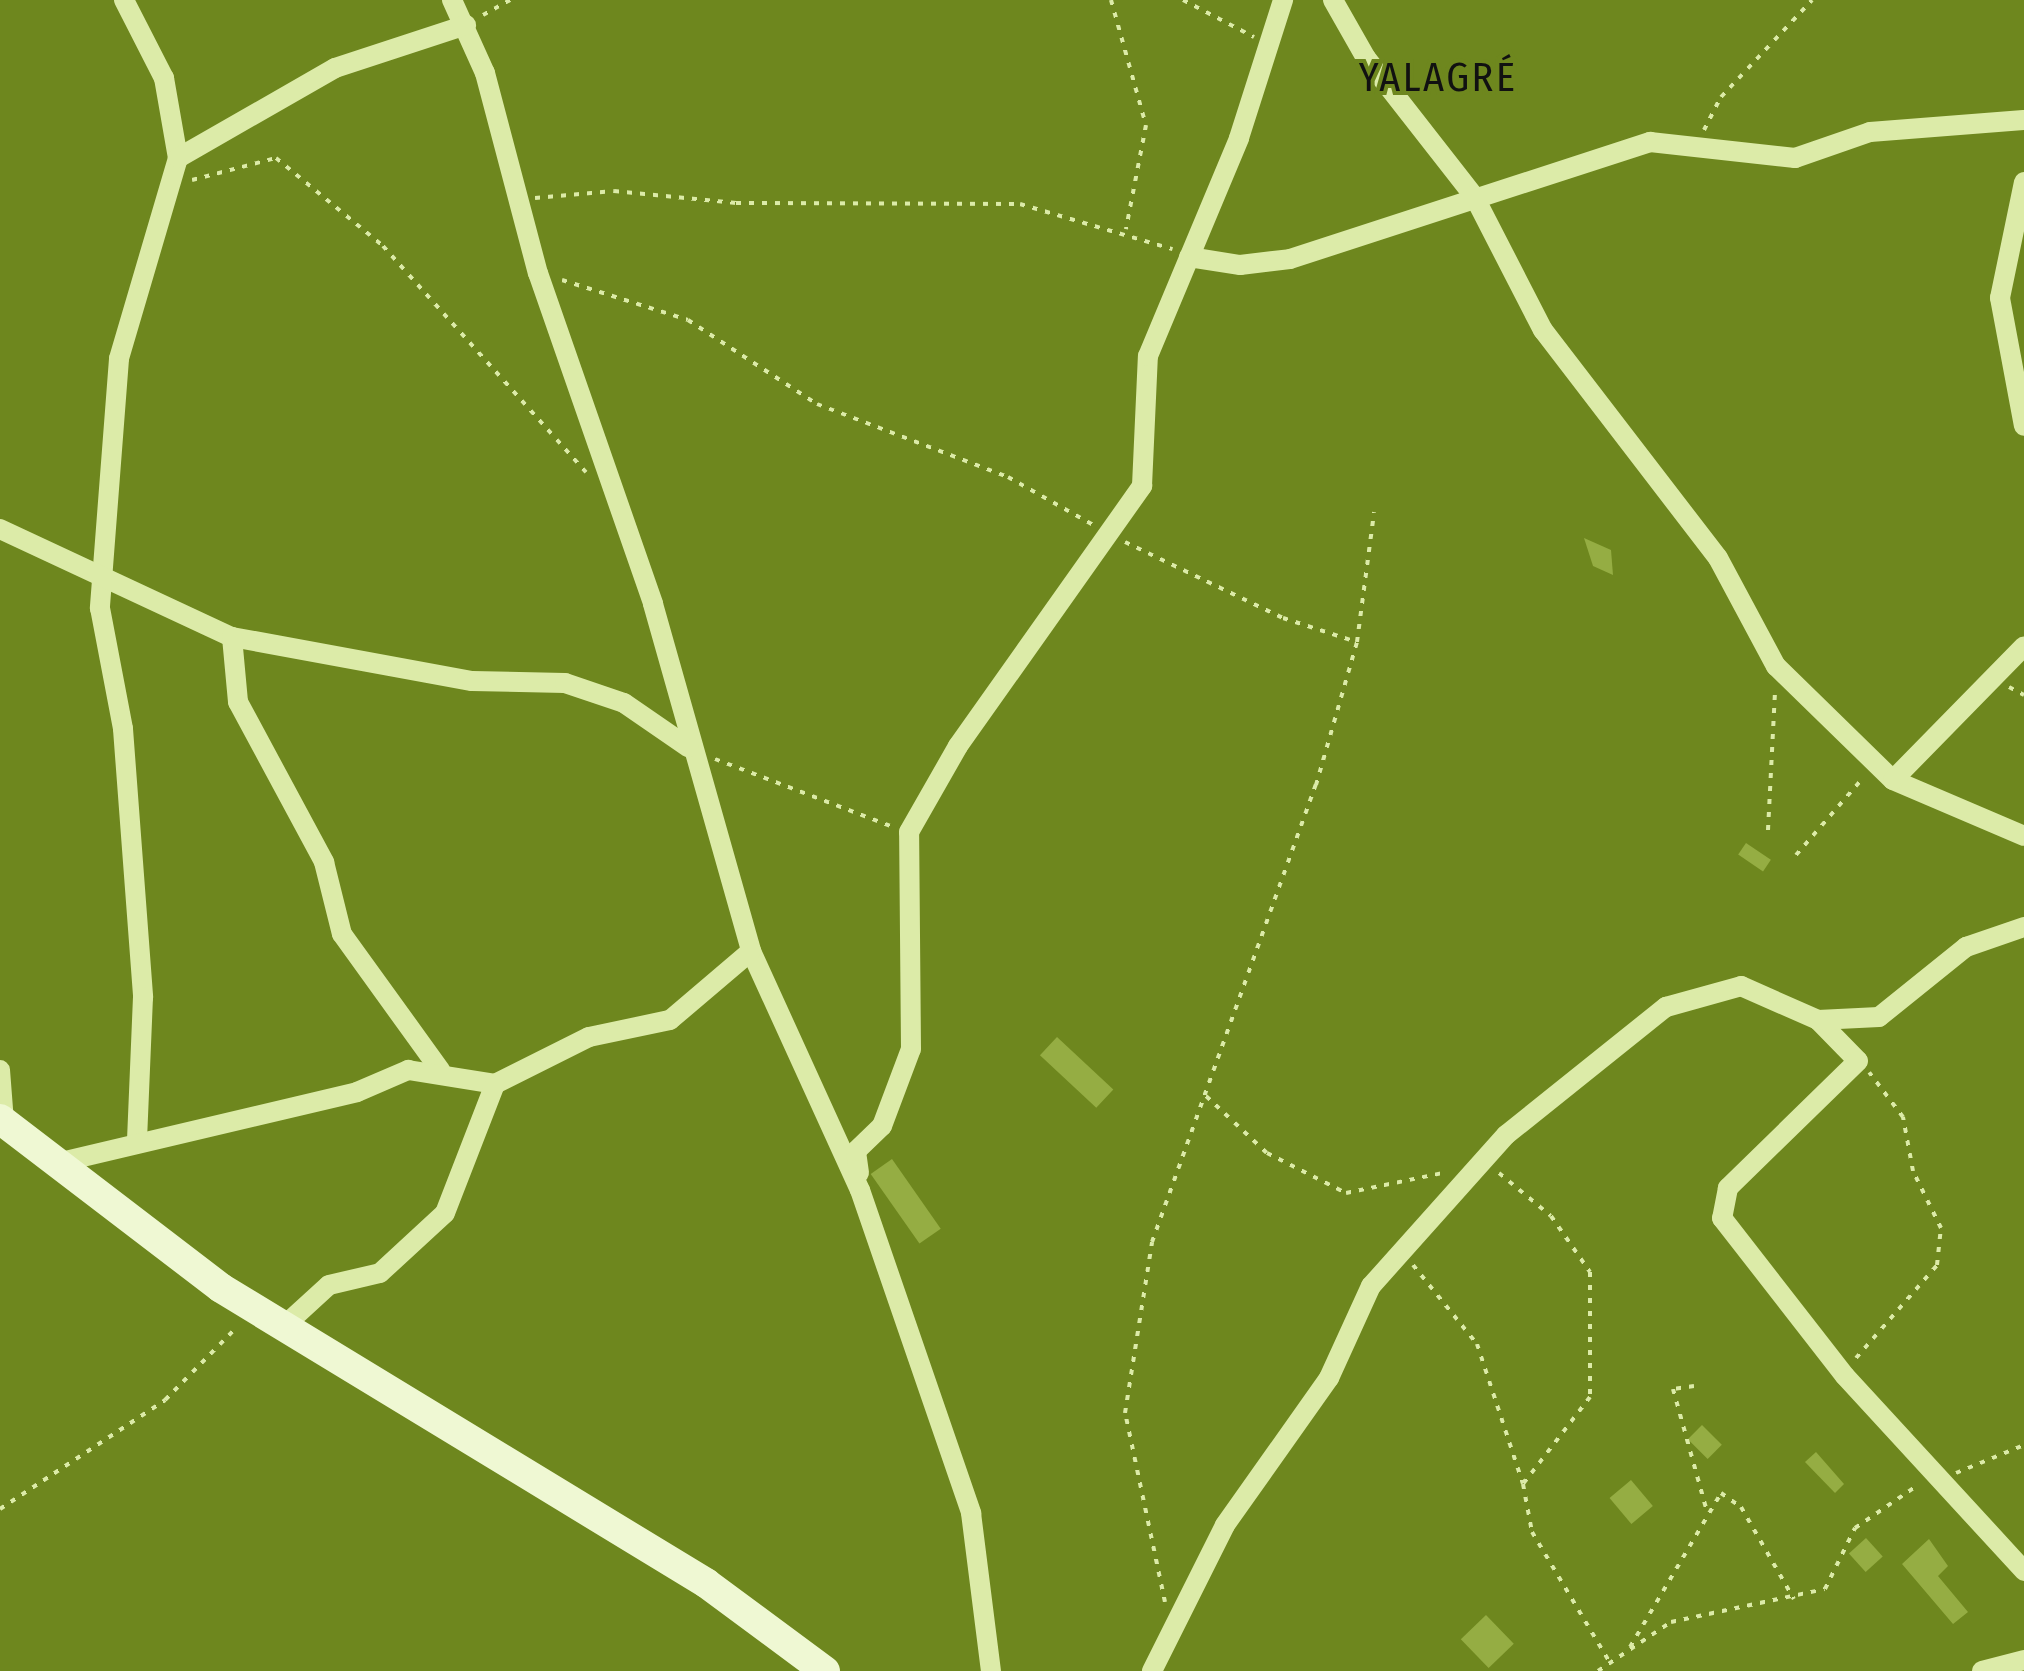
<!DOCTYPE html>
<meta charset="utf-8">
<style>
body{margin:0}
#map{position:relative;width:2024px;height:1671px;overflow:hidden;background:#6e871e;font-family:"Fira Sans Condensed",sans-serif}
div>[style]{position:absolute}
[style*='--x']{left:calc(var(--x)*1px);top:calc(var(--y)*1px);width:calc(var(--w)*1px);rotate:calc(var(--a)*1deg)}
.building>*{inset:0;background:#95ad43;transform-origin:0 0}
.path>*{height:4px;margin-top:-2px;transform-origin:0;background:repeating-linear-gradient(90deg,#dceba8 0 5px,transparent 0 13px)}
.street>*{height:20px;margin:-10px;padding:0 10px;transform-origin:10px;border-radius:10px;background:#dceba8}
.secondary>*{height:30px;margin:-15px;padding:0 15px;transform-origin:15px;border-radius:15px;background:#eff8d3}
span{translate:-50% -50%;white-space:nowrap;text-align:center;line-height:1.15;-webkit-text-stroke:8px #6e871e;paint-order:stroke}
.quarter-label{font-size:40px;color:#111;letter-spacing:2.5px}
</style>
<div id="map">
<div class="building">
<div style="clip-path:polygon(1584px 538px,1611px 550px,1613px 575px,1593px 566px)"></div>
<div style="left:1746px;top:843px;width:30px;height:14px;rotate:34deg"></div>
<div style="left:1057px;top:1037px;width:77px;height:25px;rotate:43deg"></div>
<div style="left:892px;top:1159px;width:85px;height:26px;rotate:55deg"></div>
<div style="left:1702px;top:1425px;width:28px;height:20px;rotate:45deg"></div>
<div style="clip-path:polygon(1816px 1452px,1844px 1484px,1835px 1493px,1805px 1462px)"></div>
<div style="left:1631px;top:1480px;width:34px;height:28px;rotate:50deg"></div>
<div style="left:1866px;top:1538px;width:25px;height:23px;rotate:48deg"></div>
<div style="clip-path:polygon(1929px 1539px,1948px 1566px,1938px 1576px,1968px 1612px,1953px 1624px,1902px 1564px)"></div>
<div style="left:1486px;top:1615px;width:40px;height:35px;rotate:46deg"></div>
</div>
<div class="path">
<div style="--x:1111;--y:0;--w:130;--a:74.4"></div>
<div style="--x:1146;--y:125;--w:106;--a:100.9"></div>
<div style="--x:1183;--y:0;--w:80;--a:27.5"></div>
<div style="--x:483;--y:15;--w:31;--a:-29"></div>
<div style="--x:1704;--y:130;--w:37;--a:-63"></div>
<div style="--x:1721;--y:97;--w:133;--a:-46.8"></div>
<div style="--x:192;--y:180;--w:87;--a:-14.7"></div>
<div style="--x:276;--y:158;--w:139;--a:39.4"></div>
<div style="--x:383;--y:246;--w:304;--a:48.1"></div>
<div style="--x:535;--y:198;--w:79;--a:-5.1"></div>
<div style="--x:614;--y:191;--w:123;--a:5.6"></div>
<div style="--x:736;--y:203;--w:284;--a:0.2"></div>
<div style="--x:1020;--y:204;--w:159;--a:16.5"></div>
<div style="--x:562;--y:280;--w:132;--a:17.6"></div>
<div style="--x:688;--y:320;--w:154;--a:33.1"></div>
<div style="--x:817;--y:404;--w:204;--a:20.9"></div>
<div style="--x:1008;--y:477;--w:100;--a:29.4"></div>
<div style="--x:1125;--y:542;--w:175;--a:25.7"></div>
<div style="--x:1283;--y:618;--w:78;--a:18"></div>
<div style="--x:2009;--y:687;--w:17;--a:28"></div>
<div style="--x:715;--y:759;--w:191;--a:20.9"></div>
<div style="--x:1768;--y:830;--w:140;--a:-87.1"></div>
<div style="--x:1796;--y:855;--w:102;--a:-49"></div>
<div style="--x:1206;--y:1096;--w:83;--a:43.1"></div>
<div style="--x:1267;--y:1153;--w:89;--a:26.9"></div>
<div style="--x:1346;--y:1193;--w:103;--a:-11.7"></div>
<div style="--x:1499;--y:1173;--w:67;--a:39.6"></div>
<div style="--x:1551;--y:1216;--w:68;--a:55.1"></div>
<div style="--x:1590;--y:1272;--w:125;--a:90"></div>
<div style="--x:1590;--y:1397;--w:110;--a:127.6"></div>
<div style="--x:1523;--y:1484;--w:49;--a:79.4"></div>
<div style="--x:1532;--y:1532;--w:152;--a:59.2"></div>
<div style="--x:1413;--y:1265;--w:102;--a:51"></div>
<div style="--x:1477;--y:1344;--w:147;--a:71.8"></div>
<div style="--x:1856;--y:1358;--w:123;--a:-48.9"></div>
<div style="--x:1937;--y:1265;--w:37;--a:-84"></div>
<div style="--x:1941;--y:1228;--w:64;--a:-116.2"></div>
<div style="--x:1913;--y:1171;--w:55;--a:-100.5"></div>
<div style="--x:1903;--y:1117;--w:56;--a:-127.1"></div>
<div style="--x:1694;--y:1386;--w:21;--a:172"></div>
<div style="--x:1673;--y:1389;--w:128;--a:74.5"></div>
<div style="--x:1956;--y:1473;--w:74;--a:-22.4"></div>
<div style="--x:0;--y:1509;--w:198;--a:-33.4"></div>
<div style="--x:165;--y:1400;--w:103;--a:-45.4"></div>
<div style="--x:1165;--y:1602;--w:193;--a:-101.9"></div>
<div style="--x:1125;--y:1413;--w:173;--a:-81"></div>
<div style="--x:1152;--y:1242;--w:486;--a:-70.3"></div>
<div style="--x:1316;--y:785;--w:149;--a:-74"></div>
<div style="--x:1357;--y:642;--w:131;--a:-82.5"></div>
<div style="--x:1630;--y:1647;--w:179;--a:-59.4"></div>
<div style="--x:1721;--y:1493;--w:24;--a:35"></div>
<div style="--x:1741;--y:1507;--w:106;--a:60.1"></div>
<div style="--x:1598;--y:1671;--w:88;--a:-33.9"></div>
<div style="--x:1671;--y:1622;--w:157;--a:-12.1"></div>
<div style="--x:1825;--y:1589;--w:68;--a:-63.8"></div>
<div style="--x:1855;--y:1528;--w:76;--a:-34.3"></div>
</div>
<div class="street">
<div style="--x:124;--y:0;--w:88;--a:62.9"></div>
<div style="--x:164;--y:78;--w:81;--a:80.1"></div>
<div style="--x:178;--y:158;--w:209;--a:106.4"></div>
<div style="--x:119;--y:359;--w:250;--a:94.4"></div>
<div style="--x:100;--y:608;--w:123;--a:79.2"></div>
<div style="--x:123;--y:729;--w:269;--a:85.7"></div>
<div style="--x:143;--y:997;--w:142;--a:92.4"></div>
<div style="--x:452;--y:0;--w:80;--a:65.7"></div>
<div style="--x:485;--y:73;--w:207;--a:75.2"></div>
<div style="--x:538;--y:273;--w:350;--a:70.8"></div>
<div style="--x:653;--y:604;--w:361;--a:74.2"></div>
<div style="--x:751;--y:951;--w:263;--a:65.5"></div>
<div style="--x:860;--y:1190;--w:342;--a:71"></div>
<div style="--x:971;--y:1513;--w:159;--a:82.8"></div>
<div style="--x:1333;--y:0;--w:67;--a:60.4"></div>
<div style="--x:1366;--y:58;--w:175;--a:52"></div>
<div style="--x:1474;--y:196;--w:151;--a:62.8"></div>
<div style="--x:1543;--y:330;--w:287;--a:52.5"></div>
<div style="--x:1718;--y:558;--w:123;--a:61.8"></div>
<div style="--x:1776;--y:666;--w:163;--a:44.3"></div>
<div style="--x:1893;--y:780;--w:142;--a:23.1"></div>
<div style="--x:178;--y:158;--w:181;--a:-29.8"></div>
<div style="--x:335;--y:68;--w:138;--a:-18.2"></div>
<div style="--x:2024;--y:182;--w:118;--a:101.7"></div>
<div style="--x:2000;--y:298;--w:130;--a:79.4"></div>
<div style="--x:1189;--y:257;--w:52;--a:8.9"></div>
<div style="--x:1240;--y:265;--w:50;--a:-6.8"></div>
<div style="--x:1290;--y:259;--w:379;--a:-18"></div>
<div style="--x:1650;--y:142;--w:146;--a:6.3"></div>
<div style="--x:1795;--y:158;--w:79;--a:-19.1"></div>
<div style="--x:1870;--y:132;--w:154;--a:-4.5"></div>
<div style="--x:0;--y:529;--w:256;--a:25"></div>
<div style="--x:232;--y:637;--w:244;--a:10.4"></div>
<div style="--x:472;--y:681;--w:93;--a:1.2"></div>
<div style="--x:565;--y:683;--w:62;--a:18.7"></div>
<div style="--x:624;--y:703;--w:78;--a:34.5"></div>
<div style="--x:232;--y:637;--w:65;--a:84.7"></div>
<div style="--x:238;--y:702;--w:182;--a:61.7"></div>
<div style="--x:324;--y:862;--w:74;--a:76"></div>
<div style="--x:342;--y:934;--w:168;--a:54.2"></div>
<div style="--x:1893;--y:780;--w:187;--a:-45.6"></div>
<div style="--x:1818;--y:1020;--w:57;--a:45.7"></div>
<div style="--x:1858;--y:1061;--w:182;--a:135.7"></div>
<div style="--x:1728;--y:1188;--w:31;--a:101"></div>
<div style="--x:1722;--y:1218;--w:200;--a:52.1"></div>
<div style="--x:1845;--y:1376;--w:265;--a:47.4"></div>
<div style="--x:0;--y:1070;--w:52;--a:85.6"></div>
<div style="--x:57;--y:1163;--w:308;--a:-13.3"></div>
<div style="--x:357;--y:1092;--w:56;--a:-23.3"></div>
<div style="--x:408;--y:1070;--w:88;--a:9.1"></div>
<div style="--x:495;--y:1084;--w:105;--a:-26.6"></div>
<div style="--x:589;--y:1037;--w:83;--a:-11.9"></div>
<div style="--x:670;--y:1020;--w:106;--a:-40.4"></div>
<div style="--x:859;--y:1173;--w:22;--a:-98"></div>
<div style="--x:856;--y:1151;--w:36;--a:-44"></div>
<div style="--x:882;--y:1126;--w:82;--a:-69.4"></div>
<div style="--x:911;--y:1049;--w:217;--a:-90.5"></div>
<div style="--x:909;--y:832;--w:99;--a:-60.3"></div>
<div style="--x:958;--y:746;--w:319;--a:-54.7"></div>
<div style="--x:1142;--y:486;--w:130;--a:-87.4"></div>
<div style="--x:1148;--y:356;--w:236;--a:-67.3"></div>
<div style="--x:1239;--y:138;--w:145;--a:-72.3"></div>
<div style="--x:283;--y:1327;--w:62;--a:-42.4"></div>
<div style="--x:329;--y:1285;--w:52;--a:-13.2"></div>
<div style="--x:380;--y:1273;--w:88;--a:-42.7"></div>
<div style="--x:445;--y:1213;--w:138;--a:-68.8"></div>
<div style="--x:1152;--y:1671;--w:163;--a:-63.4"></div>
<div style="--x:1225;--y:1525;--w:180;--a:-54.7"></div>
<div style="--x:1329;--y:1378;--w:101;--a:-65.5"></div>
<div style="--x:1371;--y:1286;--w:203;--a:-48.2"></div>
<div style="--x:1506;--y:1135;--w:205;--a:-38.7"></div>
<div style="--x:1666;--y:1007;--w:78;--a:-15.6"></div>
<div style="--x:1741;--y:986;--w:84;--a:23.8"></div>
<div style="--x:1818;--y:1020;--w:61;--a:-2.8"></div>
<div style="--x:1879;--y:1017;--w:112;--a:-38.8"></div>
<div style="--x:1966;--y:947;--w:61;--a:-19"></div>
<div style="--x:1982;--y:1671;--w:43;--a:-14.7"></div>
</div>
<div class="secondary">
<div style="--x:0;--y:1119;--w:278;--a:37.4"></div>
<div style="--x:221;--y:1288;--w:568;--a:31.31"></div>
<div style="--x:706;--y:1583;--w:148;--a:36.5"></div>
</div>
<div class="quarter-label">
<span style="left:1438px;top:78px">YALAGRÉ</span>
</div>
</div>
